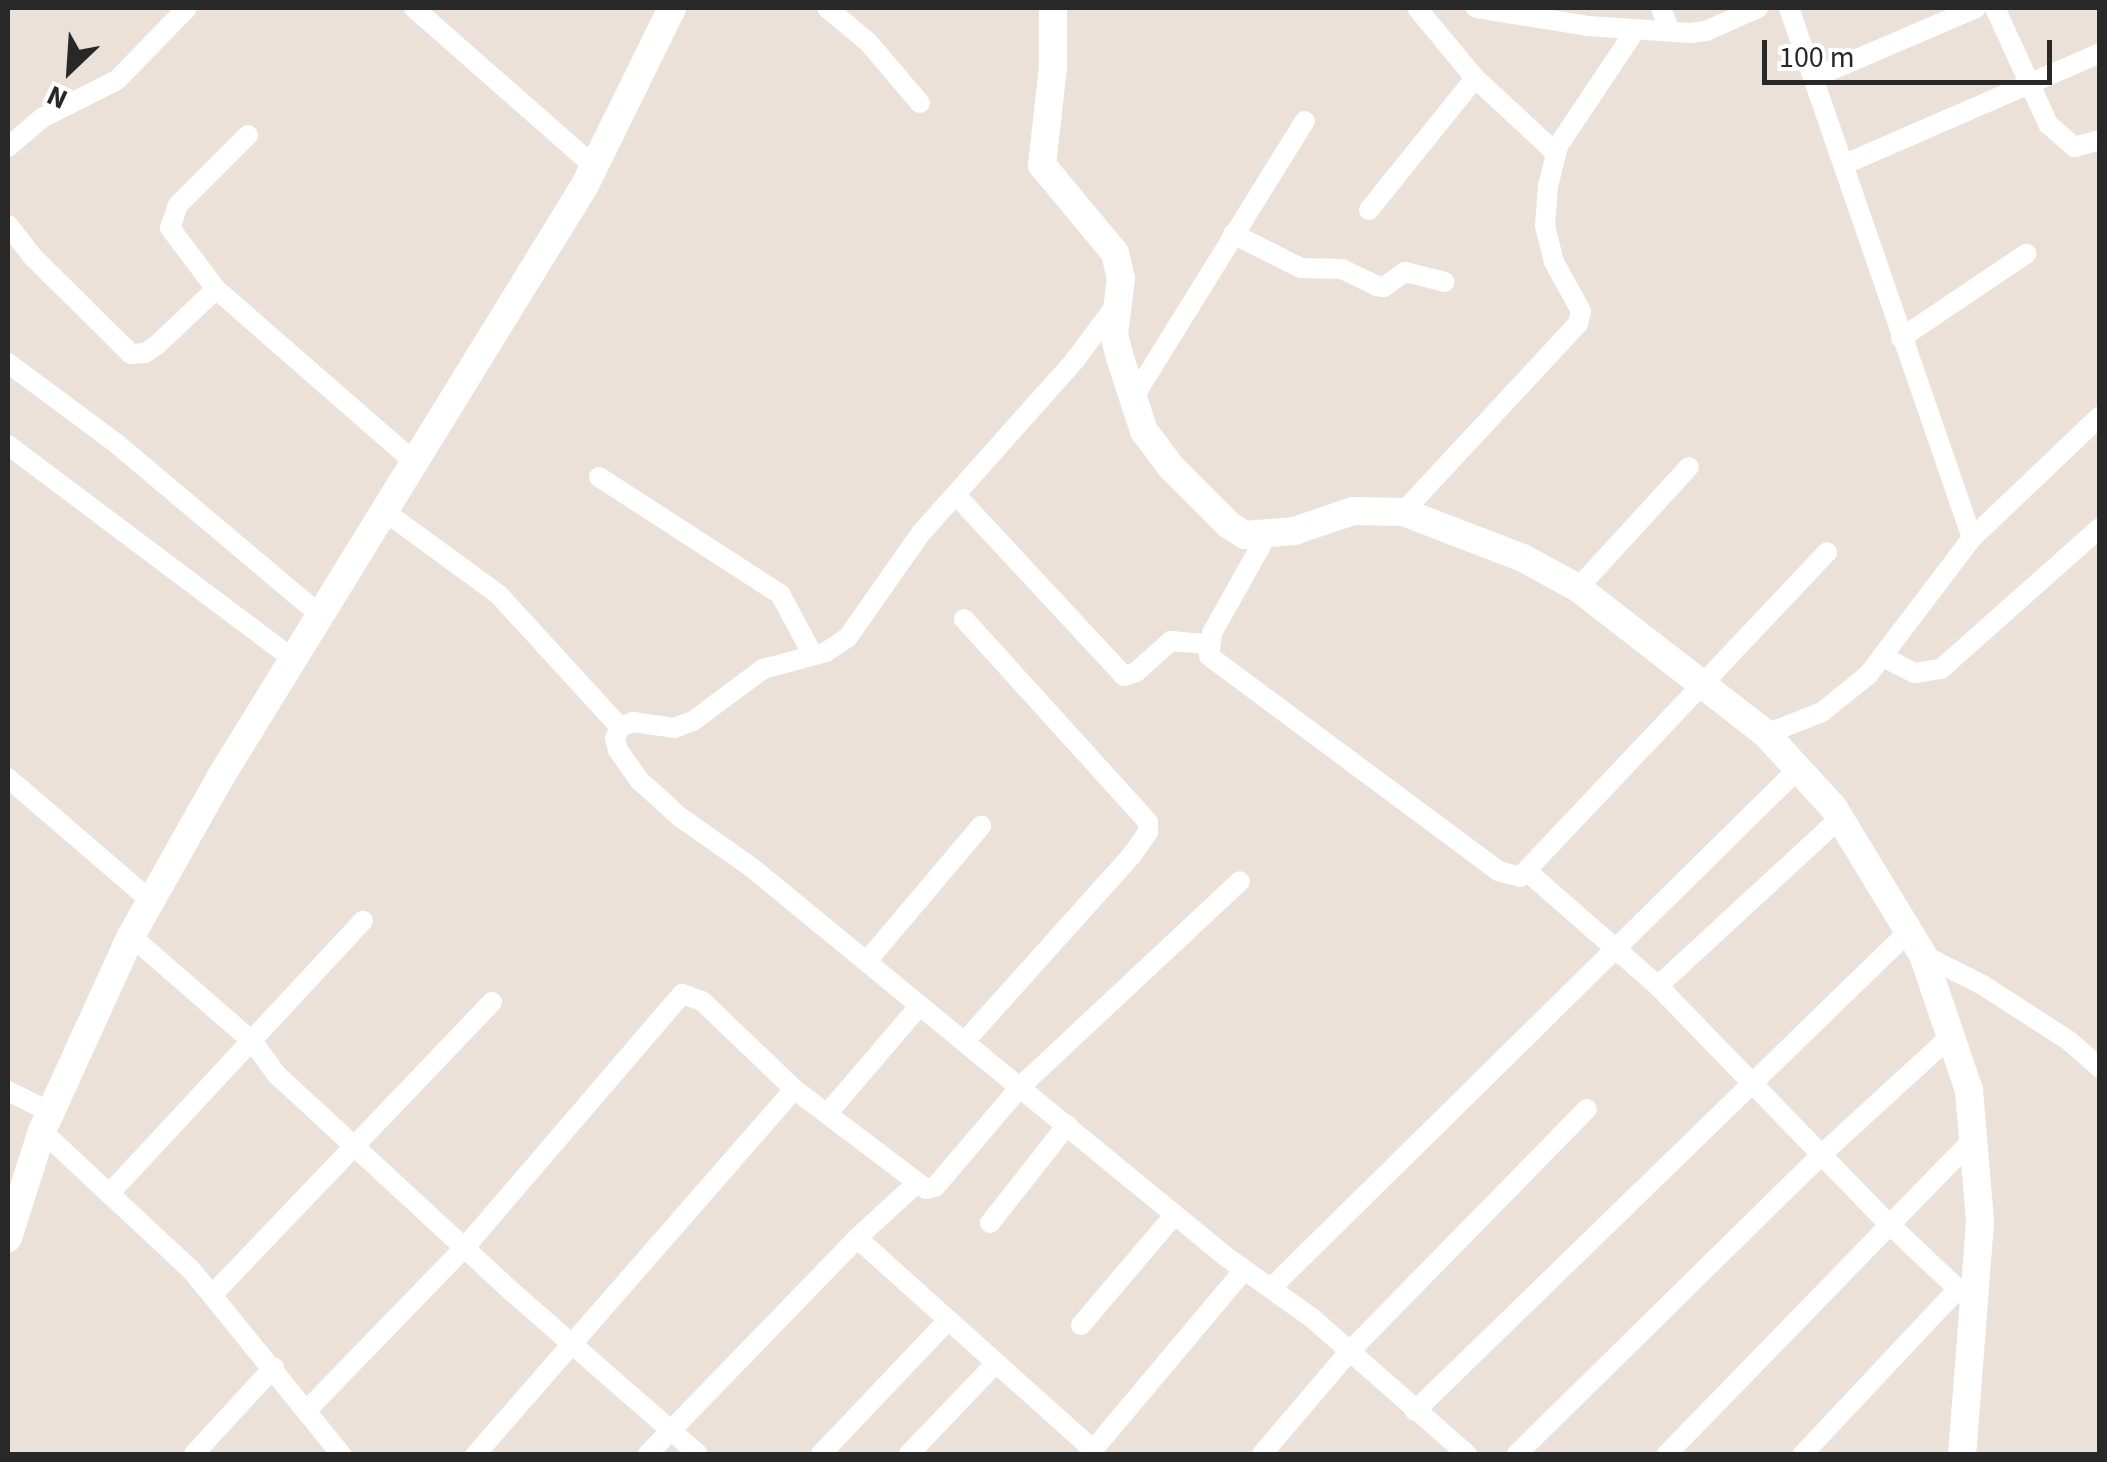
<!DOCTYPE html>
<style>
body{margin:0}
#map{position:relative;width:2107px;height:1462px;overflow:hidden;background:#ece1d9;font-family:"Source Sans 3",sans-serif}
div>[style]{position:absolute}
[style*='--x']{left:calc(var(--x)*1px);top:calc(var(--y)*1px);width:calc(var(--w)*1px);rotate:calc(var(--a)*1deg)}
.street>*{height:20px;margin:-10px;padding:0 10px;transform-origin:10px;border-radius:10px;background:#fff}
.secondary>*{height:28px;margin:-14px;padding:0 14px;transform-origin:14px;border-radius:14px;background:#fff}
span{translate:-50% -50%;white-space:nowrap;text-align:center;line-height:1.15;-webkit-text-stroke:10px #fff;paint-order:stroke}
.frame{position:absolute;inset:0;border:10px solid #282828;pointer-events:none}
.north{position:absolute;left:20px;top:20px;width:100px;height:100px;-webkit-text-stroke:8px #fff;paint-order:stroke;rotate:205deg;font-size:28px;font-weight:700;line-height:40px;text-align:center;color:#282828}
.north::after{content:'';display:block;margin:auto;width:35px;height:45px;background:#282828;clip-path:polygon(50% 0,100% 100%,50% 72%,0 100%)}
.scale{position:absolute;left:1762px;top:40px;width:290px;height:45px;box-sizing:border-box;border:5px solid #282828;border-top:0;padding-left:12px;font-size:30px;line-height:35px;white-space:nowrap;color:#282828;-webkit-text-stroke:8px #fff;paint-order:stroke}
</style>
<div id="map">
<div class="street">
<div style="--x:414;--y:8;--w:240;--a:41.3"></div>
<div style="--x:827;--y:8;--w:53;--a:39.7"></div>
<div style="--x:868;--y:42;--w:80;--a:49.6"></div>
<div style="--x:1417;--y:8;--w:91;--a:50.4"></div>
<div style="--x:1475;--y:78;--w:109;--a:42.8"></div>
<div style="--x:1476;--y:8;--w:113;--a:9.1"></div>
<div style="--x:1588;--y:26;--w:102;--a:3.9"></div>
<div style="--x:1690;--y:33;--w:16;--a:-7"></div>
<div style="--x:1706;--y:31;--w:57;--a:-23.9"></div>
<div style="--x:1661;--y:8;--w:25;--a:69"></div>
<div style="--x:1789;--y:8;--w:561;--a:70.95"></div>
<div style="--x:1995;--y:8;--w:128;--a:65.4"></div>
<div style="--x:2048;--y:124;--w:35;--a:41"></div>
<div style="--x:2074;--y:147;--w:27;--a:-15"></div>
<div style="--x:1815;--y:77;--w:175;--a:-23.2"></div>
<div style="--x:248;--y:135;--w:99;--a:135"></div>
<div style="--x:178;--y:205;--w:24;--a:109"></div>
<div style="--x:170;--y:228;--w:76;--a:53"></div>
<div style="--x:216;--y:289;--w:263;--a:41.1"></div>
<div style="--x:8;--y:147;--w:45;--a:-40.5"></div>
<div style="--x:42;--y:118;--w:84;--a:-26.9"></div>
<div style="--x:117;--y:80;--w:100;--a:-45.8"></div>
<div style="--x:1845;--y:164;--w:278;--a:-23.5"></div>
<div style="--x:1369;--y:210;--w:169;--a:-51.2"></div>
<div style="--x:8;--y:225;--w:41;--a:52"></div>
<div style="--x:33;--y:257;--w:138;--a:44.7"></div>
<div style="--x:131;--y:354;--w:14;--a:-4"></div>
<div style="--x:145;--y:353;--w:14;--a:-34"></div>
<div style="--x:157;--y:345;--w:81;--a:-43.5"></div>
<div style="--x:1233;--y:234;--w:76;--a:26.6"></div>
<div style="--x:1301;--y:268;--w:41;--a:1.4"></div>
<div style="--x:1342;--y:269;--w:39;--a:26"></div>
<div style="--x:1377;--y:286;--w:7;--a:8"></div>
<div style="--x:1384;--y:287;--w:26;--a:-36"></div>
<div style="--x:1405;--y:272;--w:41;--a:14"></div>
<div style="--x:1901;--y:338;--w:151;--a:-33.9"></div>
<div style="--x:8;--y:363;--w:136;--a:36.6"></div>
<div style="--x:117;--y:444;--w:265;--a:40.1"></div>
<div style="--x:1133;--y:398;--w:326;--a:-58.2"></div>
<div style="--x:8;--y:445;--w:356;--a:36.9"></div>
<div style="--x:599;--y:477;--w:216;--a:32.9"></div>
<div style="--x:780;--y:594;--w:69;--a:61.6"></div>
<div style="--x:956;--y:495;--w:247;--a:47.1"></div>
<div style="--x:1124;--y:676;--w:13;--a:-18"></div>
<div style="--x:1136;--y:672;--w:47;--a:-41.5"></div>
<div style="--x:1171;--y:641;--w:36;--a:5"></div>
<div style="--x:384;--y:511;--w:141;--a:36.1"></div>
<div style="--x:498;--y:594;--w:180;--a:47.5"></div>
<div style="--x:620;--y:727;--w:12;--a:114"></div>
<div style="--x:615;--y:738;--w:12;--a:76"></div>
<div style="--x:618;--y:750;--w:37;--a:55"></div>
<div style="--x:639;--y:780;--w:55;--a:42.1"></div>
<div style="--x:680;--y:817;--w:87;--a:35.2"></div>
<div style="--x:751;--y:867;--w:613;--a:39.37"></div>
<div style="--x:1225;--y:1256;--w:107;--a:35.5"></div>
<div style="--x:1312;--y:1318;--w:206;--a:41.3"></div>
<div style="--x:1403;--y:512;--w:257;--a:-47.1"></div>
<div style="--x:1578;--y:324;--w:13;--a:-77"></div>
<div style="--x:1581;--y:311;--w:56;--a:-118.9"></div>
<div style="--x:1554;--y:262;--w:37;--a:-104"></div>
<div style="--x:1545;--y:226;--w:40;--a:-85.7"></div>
<div style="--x:1548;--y:186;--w:41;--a:-76"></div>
<div style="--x:1558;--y:146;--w:141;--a:-56.3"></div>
<div style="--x:1267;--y:535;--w:112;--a:119.3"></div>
<div style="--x:1212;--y:633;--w:23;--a:97"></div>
<div style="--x:1209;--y:656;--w:360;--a:36.6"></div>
<div style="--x:1498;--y:871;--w:23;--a:15"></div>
<div style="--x:1520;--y:877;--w:447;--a:-46.6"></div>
<div style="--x:1578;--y:588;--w:164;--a:-47.5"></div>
<div style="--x:964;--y:619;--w:274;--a:47.8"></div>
<div style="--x:1148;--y:822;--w:10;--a:90"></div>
<div style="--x:1148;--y:832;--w:28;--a:125"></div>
<div style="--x:1132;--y:855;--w:250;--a:131.9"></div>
<div style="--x:1883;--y:657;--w:36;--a:27"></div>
<div style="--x:1915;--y:673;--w:26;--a:-9"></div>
<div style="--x:1941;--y:669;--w:213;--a:-41.6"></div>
<div style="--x:620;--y:727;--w:14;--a:-21"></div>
<div style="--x:633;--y:722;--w:41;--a:8.3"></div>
<div style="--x:674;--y:728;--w:20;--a:-20"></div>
<div style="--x:693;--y:721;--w:87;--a:-36.6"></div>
<div style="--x:763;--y:669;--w:65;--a:-15.1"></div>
<div style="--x:826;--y:652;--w:27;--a:-34"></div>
<div style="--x:848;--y:637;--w:127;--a:-54.9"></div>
<div style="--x:921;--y:533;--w:232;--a:-48.3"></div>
<div style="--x:1075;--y:360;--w:69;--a:-53.3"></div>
<div style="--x:1766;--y:734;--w:60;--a:-21.4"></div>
<div style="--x:1822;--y:712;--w:59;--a:-38.8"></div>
<div style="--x:1868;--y:675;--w:172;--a:-52.8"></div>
<div style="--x:1972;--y:538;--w:177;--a:-43.6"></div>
<div style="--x:8;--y:778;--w:189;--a:40.7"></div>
<div style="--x:1529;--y:873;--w:171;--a:41.2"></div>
<div style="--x:1658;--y:986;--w:332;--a:45.9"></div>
<div style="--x:1889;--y:1224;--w:120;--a:43.3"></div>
<div style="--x:131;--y:936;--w:162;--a:41"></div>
<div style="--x:253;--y:1042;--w:39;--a:54"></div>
<div style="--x:276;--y:1074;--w:318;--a:42.7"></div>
<div style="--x:510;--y:1290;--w:249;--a:41.1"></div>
<div style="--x:1923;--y:955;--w:65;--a:26.6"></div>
<div style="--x:1981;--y:984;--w:103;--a:32.8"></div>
<div style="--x:2068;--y:1040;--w:43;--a:41.2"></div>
<div style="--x:867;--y:961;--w:177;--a:-49.8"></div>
<div style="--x:1658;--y:986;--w:248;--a:-42.7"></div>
<div style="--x:8;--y:1091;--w:47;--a:26.6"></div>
<div style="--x:827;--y:1114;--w:143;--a:-49.5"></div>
<div style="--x:42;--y:1131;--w:207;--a:43"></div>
<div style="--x:193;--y:1272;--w:235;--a:50.9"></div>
<div style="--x:109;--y:1194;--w:373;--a:-47.1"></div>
<div style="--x:990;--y:1223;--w:125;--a:-51.8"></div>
<div style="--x:857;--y:1238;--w:317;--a:41.9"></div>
<div style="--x:1093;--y:1450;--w:235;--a:-50"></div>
<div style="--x:1271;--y:1288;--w:740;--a:-44.56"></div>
<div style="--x:213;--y:1294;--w:404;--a:-46.3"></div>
<div style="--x:1081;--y:1325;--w:145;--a:-49.7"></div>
<div style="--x:307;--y:1410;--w:228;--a:-45.9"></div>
<div style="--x:466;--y:1246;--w:332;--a:-49.4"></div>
<div style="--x:682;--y:994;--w:21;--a:19"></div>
<div style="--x:702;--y:1001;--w:127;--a:43.7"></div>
<div style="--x:794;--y:1089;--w:166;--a:37.1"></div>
<div style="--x:926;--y:1189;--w:9;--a:-13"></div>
<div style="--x:935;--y:1187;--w:131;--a:-49.6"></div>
<div style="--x:1020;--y:1087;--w:301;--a:-43.1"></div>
<div style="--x:1415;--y:1411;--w:686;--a:-44.17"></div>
<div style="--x:194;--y:1454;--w:118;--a:-47.4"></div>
<div style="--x:476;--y:1454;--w:484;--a:-48.9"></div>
<div style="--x:648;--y:1454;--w:301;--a:-45.9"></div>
<div style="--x:857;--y:1238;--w:80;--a:-42.5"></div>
<div style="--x:821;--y:1454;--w:185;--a:-46.5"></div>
<div style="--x:909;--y:1454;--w:126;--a:-46.3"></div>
<div style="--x:1262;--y:1454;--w:134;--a:-49.5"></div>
<div style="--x:1349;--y:1352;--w:340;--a:-45.6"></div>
<div style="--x:1517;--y:1454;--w:426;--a:-44.5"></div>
<div style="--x:1821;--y:1155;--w:176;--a:-42.5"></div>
<div style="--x:1667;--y:1454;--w:439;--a:-45.8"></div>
<div style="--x:1803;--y:1454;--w:226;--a:-46.8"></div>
</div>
<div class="secondary">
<div style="--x:1053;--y:8;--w:59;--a:90"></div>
<div style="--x:1053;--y:67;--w:99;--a:96.4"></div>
<div style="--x:1042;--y:165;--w:114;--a:50.3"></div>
<div style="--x:1115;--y:253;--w:26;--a:77"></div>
<div style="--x:1121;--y:278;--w:57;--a:97"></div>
<div style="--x:1114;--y:335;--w:27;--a:75"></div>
<div style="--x:1121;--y:361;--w:74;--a:71.8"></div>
<div style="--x:1144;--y:431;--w:45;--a:53.1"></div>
<div style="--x:1171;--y:467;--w:82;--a:45"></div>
<div style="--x:1229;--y:525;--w:19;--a:32"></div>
<div style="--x:1245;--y:535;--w:49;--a:-4.7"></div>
<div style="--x:1294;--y:531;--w:62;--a:-18.7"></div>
<div style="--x:1353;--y:511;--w:50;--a:1.1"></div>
<div style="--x:1403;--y:512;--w:129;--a:21"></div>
<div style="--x:1523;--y:558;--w:63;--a:28.6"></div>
<div style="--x:1578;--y:588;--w:238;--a:37.8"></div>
<div style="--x:1766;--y:734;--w:99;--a:47.5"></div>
<div style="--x:1833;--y:807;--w:173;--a:58.7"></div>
<div style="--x:1923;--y:955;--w:143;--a:71.2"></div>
<div style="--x:1969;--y:1090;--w:132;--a:85.2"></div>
<div style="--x:1980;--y:1222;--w:233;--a:94.4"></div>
<div style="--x:8;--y:1238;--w:112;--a:-72.4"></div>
<div style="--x:42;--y:1131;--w:214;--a:-65.5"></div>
<div style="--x:131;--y:936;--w:187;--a:-60.6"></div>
<div style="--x:223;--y:773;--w:690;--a:-58.38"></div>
<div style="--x:585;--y:185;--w:197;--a:-63.8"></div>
</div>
<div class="frame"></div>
<div class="north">N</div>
<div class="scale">100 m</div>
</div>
